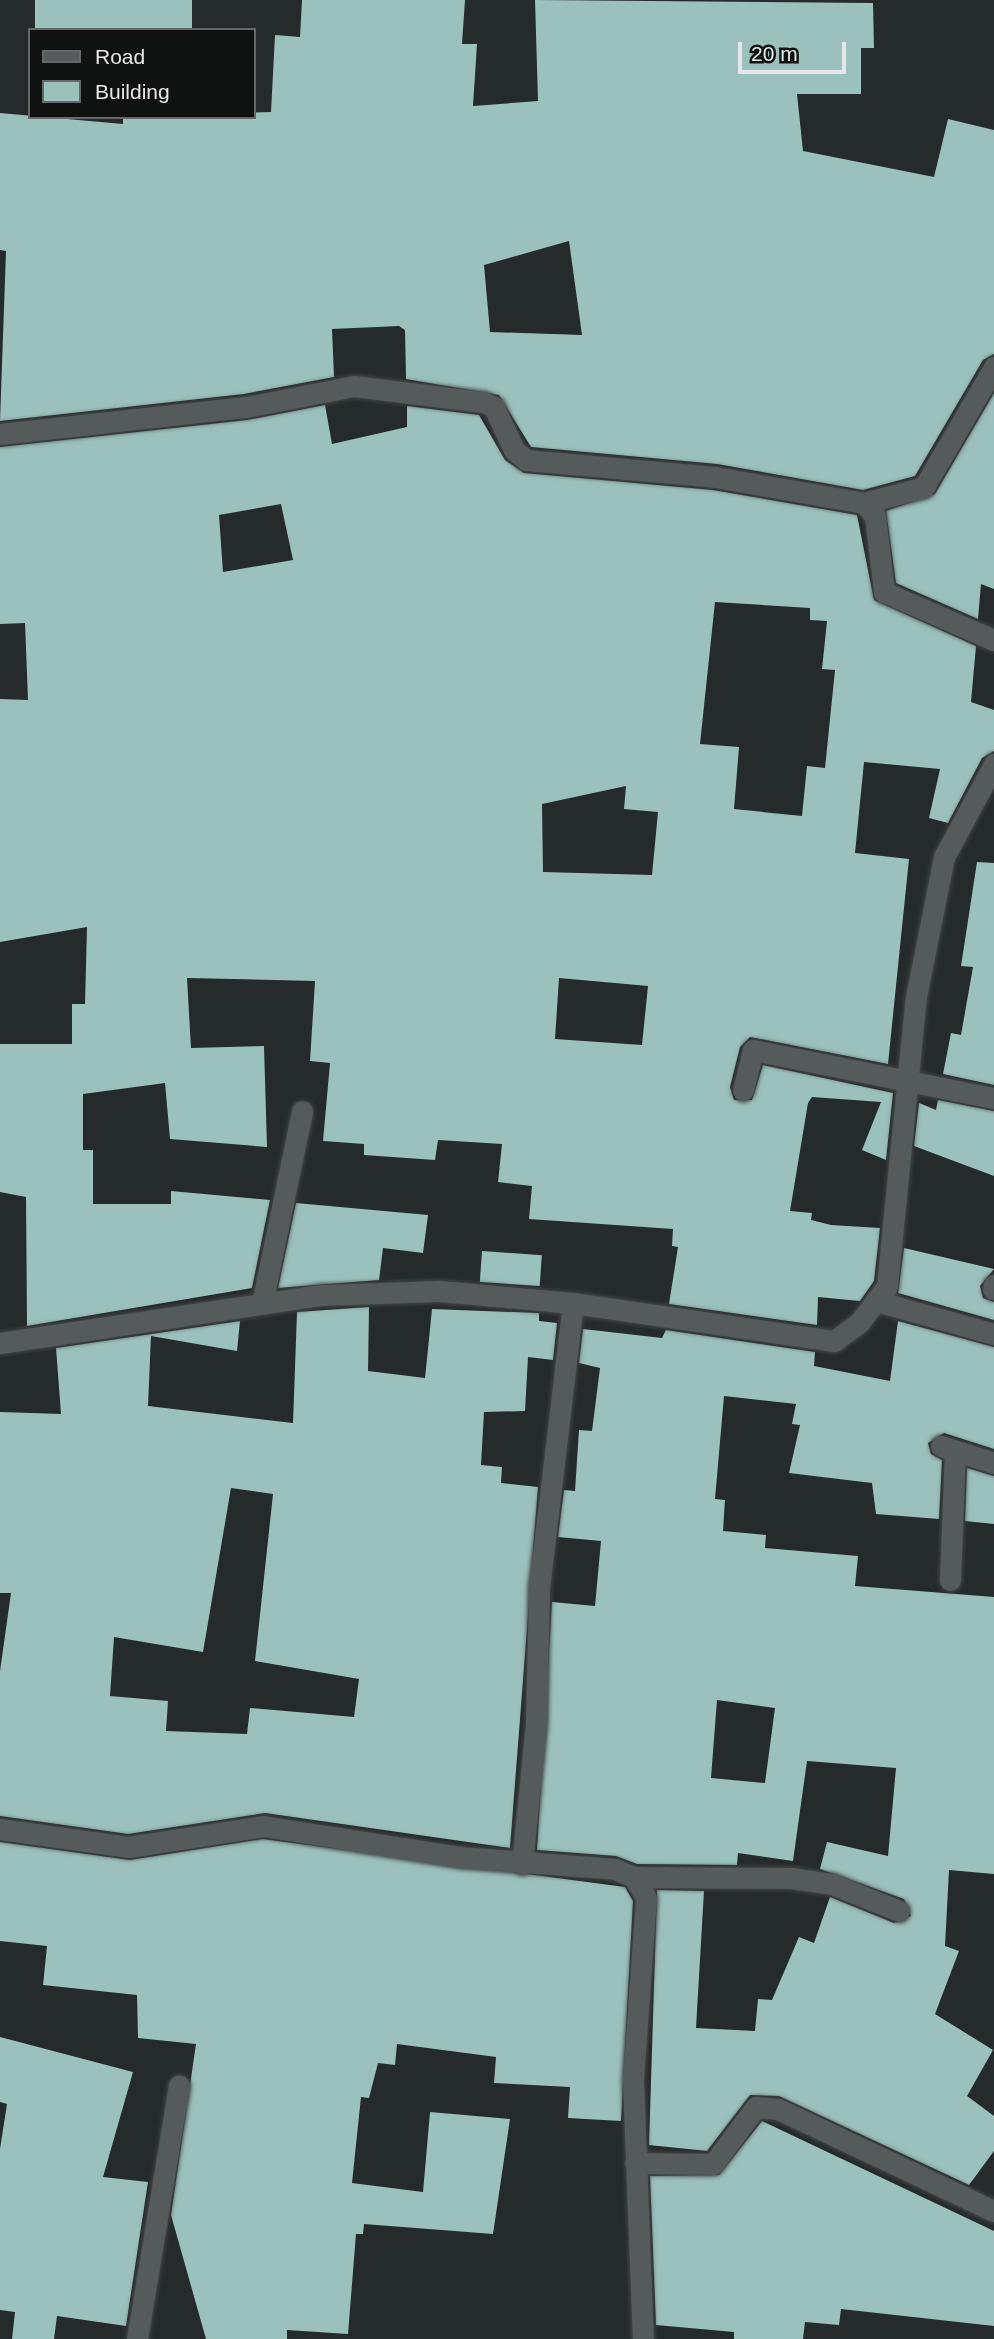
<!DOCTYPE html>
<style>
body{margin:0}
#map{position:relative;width:994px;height:2339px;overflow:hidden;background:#252a2a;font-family:Helvetica,sans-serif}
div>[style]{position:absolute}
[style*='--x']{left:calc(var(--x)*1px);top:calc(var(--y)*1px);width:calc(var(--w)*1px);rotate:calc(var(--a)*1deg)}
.building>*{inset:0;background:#9bc1bd;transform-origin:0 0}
.roads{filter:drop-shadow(0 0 2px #424645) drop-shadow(0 0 2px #424645)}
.street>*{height:21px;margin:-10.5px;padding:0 10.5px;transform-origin:10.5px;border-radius:10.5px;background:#555b5a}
span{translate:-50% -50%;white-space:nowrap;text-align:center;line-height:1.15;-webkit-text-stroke:7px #101212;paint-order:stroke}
.legend{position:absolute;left:28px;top:28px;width:228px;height:91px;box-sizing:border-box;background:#101212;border:2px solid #656868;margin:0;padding:9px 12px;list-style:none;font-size:21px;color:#e5e8e8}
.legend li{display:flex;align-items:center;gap:14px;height:35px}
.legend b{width:35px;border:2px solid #656868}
.scale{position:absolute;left:738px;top:42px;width:108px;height:32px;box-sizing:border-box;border:4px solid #e5e8e8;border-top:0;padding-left:9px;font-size:21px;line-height:24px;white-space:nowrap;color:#e5e8e8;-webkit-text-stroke:5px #101212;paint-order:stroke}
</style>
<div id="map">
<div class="building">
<div style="left:35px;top:0;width:157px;height:30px"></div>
<div style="clip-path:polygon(evenodd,302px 0,465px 0,462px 44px,477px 44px,473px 106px,538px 101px,535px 0,873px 3px,874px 48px,861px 48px,861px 94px,797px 94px,803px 151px,934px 177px,948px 119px,994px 130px,994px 354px,983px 360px,915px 476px,863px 490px,717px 464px,531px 447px,499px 395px,406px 379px,405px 330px,399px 326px,332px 329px,334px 377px,244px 394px,0 421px,6px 251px,0 250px,0 113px,123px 124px,123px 117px,271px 112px,275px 35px,300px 37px,302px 0,569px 241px,582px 335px,490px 332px,484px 265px,569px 241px)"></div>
<div style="clip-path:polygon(994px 393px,994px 589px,981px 584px,978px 619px,896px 583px,886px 511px,935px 494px)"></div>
<div style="clip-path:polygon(evenodd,325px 405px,332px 444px,407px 427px,407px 406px,479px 415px,505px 460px,524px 473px,713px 490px,857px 515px,874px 600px,976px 646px,971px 702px,994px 710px,994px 751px,982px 758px,948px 823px,929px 818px,940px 769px,864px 762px,855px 853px,909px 859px,888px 1064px,750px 1037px,740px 1047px,730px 1087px,734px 1100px,752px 1100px,763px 1065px,893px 1093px,886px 1160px,862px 1150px,881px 1102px,812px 1097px,808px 1103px,790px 1211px,812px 1213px,811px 1220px,831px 1225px,880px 1228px,874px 1281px,860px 1301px,818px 1297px,817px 1325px,669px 1304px,678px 1247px,672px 1246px,673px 1229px,529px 1219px,532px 1186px,498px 1182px,502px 1144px,438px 1140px,435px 1160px,364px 1155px,364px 1144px,323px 1141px,330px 1063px,310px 1061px,315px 981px,187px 978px,191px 1048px,264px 1046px,267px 1147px,170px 1139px,165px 1083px,83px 1094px,83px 1150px,93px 1150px,93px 1204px,171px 1204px,171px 1191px,270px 1200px,252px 1288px,27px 1326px,26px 1197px,0 1192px,0 1044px,72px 1044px,72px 1004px,85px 1004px,87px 927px,0 942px,0 699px,28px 700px,25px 623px,0 624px,0 447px,247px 420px,325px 405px,281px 504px,293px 560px,223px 572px,219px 515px,281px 504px,325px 405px,715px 602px,810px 608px,810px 620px,827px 621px,822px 669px,835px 670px,825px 768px,807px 766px,802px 816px,734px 809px,739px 747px,700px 744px,715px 602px,325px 405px,626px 786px,624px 809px,658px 812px,652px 875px,543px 872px,542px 804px,626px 786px,325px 405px,559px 978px,648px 986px,642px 1045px,555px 1039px,559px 978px)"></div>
<div style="clip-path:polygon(977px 862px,994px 863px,994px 1085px,943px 1074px,951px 1033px,961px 1035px,973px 967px,961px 966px)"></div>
<div style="clip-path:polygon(938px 1100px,994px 1111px,994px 1176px,914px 1146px,919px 1103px,936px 1110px)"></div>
<div style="clip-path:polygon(296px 1203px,428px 1215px,423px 1253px,383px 1248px,379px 1280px,278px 1288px)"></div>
<div style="clip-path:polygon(904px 1248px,994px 1269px,980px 1286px,983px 1298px,994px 1302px,994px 1320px,898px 1293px)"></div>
<div style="left:482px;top:1251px;width:60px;height:31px;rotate:4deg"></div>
<div style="clip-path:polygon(evenodd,369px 1307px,368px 1371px,425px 1378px,432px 1309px,539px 1313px,539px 1321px,557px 1323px,553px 1360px,528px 1357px,525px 1411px,484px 1412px,481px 1465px,502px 1467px,501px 1483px,538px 1487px,510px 1848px,265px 1813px,128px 1834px,0 1816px,0 1671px,11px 1593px,0 1593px,0 1412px,61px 1414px,56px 1348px,240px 1321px,237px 1351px,151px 1336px,148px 1406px,293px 1423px,297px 1312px,369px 1307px,231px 1488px,273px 1494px,255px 1661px,359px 1679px,354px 1717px,250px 1708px,247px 1734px,166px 1731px,168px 1701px,110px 1696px,114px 1637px,203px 1652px,231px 1488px)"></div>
<div style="clip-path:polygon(evenodd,898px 1321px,994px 1347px,994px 1449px,944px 1433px,928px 1443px,931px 1454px,942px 1460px,939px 1519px,876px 1514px,872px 1483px,789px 1473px,800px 1425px,792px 1424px,796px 1404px,724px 1396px,715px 1499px,725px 1500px,723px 1531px,766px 1535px,765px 1548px,858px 1556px,855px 1586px,994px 1597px,994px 1874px,949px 1870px,945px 1946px,959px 1951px,935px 2014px,993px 2050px,967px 2096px,994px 2116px,994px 2151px,969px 2185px,779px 2096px,750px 2095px,707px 2151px,649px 2145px,657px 1890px,704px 1891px,696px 2028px,755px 2031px,758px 1999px,772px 2000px,799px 1937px,814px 1943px,830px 1897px,894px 1923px,911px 1916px,904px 1899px,820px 1869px,827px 1842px,888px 1856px,896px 1768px,807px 1761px,793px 1861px,738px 1853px,737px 1865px,637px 1864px,616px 1856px,537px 1850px,552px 1602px,595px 1606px,601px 1541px,558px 1537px,564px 1490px,575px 1491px,579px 1430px,592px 1431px,600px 1368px,579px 1363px,583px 1329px,662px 1338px,666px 1330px,815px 1352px,814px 1366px,890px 1381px,898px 1321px,717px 1700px,775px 1708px,765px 1783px,711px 1778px,717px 1700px)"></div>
<div style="clip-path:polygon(967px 1468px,994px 1476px,994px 1524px,965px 1521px)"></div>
<div style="clip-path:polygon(263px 1839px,625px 1887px,633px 1901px,621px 2121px,568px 2118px,570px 2087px,494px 2083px,496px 2057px,397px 2044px,395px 2065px,378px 2063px,369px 2098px,361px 2097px,352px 2183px,423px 2192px,430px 2112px,510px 2119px,493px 2234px,364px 2224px,363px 2234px,356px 2234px,348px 2334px,287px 2330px,287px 2339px,206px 2339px,171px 2215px,196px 2044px,138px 2038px,137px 1995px,43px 1985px,47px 1946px,0 1941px,0 1842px,130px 1860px)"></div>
<div style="clip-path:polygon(0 2037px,133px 2072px,103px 2177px,148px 2182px,126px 2326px,57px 2316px,54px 2339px,12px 2339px,15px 2312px,0 2310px,0 2149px,7px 2104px,0 2102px)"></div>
<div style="clip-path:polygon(762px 2121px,994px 2231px,994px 2326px,841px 2309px,839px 2325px,805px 2322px,803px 2339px,734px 2339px,734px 2332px,656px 2325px,650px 2176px,719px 2175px)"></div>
</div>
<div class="roads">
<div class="street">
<div style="--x:0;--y:434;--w:247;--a:-6.3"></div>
<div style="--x:246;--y:407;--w:110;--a:-11"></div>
<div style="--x:354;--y:386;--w:130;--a:7.1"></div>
<div style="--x:483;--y:402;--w:12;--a:24"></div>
<div style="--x:494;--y:407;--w:47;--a:65.1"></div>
<div style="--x:514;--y:450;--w:16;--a:40"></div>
<div style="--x:526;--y:460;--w:190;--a:5.1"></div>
<div style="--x:715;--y:477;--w:151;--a:9.9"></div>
<div style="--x:864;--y:503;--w:17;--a:50"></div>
<div style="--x:875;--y:516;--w:77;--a:83.2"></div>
<div style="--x:884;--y:592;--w:120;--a:23.6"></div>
<div style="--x:864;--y:503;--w:62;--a:-14.9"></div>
<div style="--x:924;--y:487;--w:139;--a:-59.7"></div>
<div style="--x:743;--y:1090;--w:41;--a:-76"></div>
<div style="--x:753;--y:1050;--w:246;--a:11.3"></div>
<div style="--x:993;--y:1289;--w:4;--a:-76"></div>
<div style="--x:876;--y:1301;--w:123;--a:15.6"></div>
<div style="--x:262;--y:1303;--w:196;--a:-78.2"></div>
<div style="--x:0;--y:1343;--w:327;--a:-8.5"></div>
<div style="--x:323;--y:1295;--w:116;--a:-2"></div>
<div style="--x:439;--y:1291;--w:135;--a:5.1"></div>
<div style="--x:573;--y:1303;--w:264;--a:8.3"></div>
<div style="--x:834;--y:1341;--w:31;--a:-36"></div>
<div style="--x:859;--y:1323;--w:46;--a:-52.9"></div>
<div style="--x:887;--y:1286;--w:290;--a:-84.3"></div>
<div style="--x:916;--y:997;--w:143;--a:-78.7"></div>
<div style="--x:944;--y:857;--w:106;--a:-61.7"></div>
<div style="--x:941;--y:1446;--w:56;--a:17.8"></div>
<div style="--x:950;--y:1580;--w:129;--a:-87.8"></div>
<div style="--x:0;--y:1829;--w:129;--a:8"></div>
<div style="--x:128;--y:1847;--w:137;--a:-8.8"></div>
<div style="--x:263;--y:1826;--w:199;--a:8.9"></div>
<div style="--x:460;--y:1857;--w:155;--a:4.4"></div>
<div style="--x:615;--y:1869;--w:21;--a:23"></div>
<div style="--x:634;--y:1877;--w:24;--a:60"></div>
<div style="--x:646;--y:1898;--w:183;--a:94.1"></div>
<div style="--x:633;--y:2081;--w:258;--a:87.8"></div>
<div style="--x:522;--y:1864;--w:142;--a:-84.3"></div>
<div style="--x:536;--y:1723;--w:135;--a:-88.7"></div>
<div style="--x:539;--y:1588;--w:287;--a:-83.2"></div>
<div style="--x:634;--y:1877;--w:157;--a:0.4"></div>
<div style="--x:791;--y:1878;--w:41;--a:8.3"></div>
<div style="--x:832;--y:1884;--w:72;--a:21.9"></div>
<div style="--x:635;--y:2163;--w:78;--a:0.7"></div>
<div style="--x:713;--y:2164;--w:71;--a:-53"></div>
<div style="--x:756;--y:2107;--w:22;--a:5"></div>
<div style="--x:778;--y:2109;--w:239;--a:25.3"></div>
<div style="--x:137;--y:2339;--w:257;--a:-80.6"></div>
</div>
</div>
<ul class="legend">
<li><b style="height:9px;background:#555b5a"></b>Road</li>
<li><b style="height:19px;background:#9bc1bd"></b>Building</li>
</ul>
<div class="scale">20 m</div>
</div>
